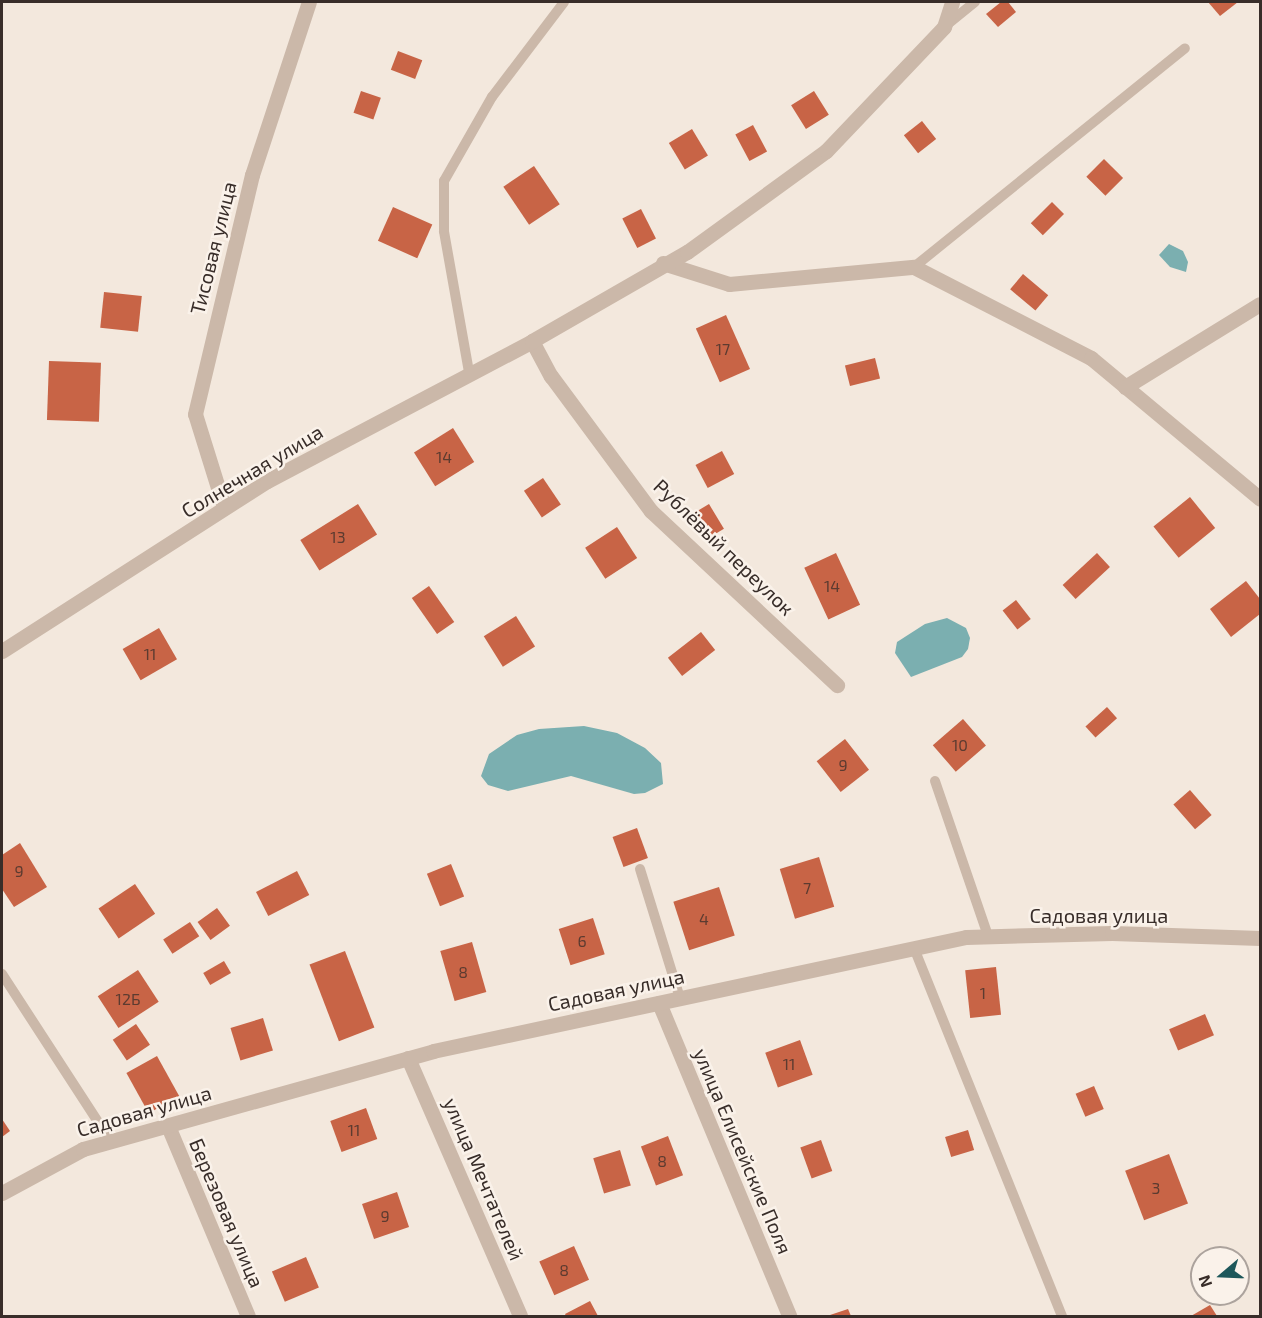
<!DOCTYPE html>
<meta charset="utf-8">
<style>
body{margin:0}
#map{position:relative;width:1262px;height:1318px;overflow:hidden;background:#f3e8dd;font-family:"Exo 2",sans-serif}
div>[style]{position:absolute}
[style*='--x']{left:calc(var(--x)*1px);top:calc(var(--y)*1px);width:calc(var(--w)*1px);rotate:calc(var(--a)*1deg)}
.water>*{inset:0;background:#7bafb0}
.building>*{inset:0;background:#c86446;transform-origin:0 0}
.service>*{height:10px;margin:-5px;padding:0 5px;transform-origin:5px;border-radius:5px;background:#cbb8a9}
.minor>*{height:15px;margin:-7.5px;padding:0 7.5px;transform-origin:7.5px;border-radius:7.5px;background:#cbb8a9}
span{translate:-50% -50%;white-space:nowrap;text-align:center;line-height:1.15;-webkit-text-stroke:5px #faf2ea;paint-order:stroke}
.number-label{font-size:16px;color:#5c3b30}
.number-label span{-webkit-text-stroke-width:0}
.street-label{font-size:20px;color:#382d29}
.frame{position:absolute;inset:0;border:3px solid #382d29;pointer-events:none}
.north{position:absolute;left:1190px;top:1246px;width:60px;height:60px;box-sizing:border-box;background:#faf2ea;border:2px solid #aca39d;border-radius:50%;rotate:251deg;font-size:16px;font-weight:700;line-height:24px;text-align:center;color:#382d29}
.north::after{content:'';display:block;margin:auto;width:21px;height:27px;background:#1d575a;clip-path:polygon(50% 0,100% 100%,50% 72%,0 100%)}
</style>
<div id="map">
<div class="water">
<div style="clip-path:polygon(1169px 244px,1183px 251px,1188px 262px,1186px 272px,1170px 267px,1159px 255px)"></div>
<div style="clip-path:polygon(947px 618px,966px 628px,970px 638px,968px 649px,962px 657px,911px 677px,895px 653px,897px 642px,925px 624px)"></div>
<div style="clip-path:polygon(584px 726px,617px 733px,645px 748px,661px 763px,663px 784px,645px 793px,634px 794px,571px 776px,508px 791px,488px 785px,481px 776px,489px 754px,517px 735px,539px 729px)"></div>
</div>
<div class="building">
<div style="clip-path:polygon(1001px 2px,1008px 2px,1016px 12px,998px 27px,986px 14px)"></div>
<div style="clip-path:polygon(1208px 2px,1238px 2px,1220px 16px)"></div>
<div style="left:398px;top:51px;width:26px;height:20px;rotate:21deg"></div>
<div style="left:361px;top:91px;width:21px;height:23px;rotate:19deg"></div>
<div style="left:814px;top:91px;width:28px;height:27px;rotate:58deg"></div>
<div style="left:922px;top:121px;width:23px;height:23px;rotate:52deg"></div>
<div style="left:753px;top:125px;width:30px;height:20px;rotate:62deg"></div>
<div style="left:692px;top:129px;width:31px;height:27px;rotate:59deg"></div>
<div style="left:1104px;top:159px;width:27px;height:25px;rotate:45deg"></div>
<div style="left:534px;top:166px;width:46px;height:37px;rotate:56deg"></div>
<div style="left:1052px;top:202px;width:17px;height:30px;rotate:45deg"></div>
<div style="left:393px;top:207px;width:43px;height:37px;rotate:24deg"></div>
<div style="left:641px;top:209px;width:33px;height:21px;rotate:63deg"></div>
<div style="left:1023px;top:274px;width:33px;height:20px;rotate:40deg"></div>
<div style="left:104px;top:292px;width:38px;height:36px;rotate:6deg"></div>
<div style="left:726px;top:315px;width:59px;height:33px;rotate:66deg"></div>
<div style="left:875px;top:358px;width:21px;height:31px;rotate:76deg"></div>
<div style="left:49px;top:361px;width:52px;height:59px;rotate:2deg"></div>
<div style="left:453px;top:428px;width:40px;height:46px;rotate:58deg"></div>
<div style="left:722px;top:451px;width:26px;height:30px;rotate:62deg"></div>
<div style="left:543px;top:478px;width:32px;height:23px;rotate:56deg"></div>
<div style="left:1190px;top:497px;width:40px;height:47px;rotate:51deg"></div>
<div style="left:358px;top:504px;width:36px;height:68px;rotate:58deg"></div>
<div style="left:709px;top:504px;width:29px;height:17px;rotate:59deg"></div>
<div style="left:617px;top:527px;width:37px;height:38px;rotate:57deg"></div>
<div style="left:836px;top:553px;width:57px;height:35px;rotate:65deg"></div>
<div style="left:1097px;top:553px;width:19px;height:47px;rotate:47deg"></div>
<div style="clip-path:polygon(1246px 581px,1260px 599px,1260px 614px,1231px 637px,1210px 609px)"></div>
<div style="left:429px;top:586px;width:44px;height:21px;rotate:55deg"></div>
<div style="left:1016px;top:600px;width:24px;height:17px;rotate:52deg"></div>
<div style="left:516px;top:616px;width:36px;height:38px;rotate:58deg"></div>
<div style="left:159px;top:628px;width:36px;height:42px;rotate:60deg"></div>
<div style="left:701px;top:632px;width:23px;height:42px;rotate:52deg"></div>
<div style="left:1107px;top:707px;width:15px;height:29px;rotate:48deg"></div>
<div style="left:963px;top:719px;width:35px;height:40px;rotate:49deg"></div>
<div style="left:845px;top:739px;width:39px;height:36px;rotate:52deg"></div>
<div style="left:1190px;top:790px;width:33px;height:22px;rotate:49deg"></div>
<div style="left:637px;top:828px;width:32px;height:26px;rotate:70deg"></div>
<div style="clip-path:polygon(20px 843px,47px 887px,14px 907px,2px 889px,2px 855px)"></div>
<div style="left:819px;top:857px;width:52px;height:41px;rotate:73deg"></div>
<div style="left:451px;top:864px;width:35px;height:26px;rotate:68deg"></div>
<div style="left:297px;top:871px;width:27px;height:46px;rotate:63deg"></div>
<div style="left:135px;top:884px;width:36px;height:44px;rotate:56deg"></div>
<div style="left:719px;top:887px;width:51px;height:48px;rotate:72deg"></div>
<div style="left:217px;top:908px;width:22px;height:24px;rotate:54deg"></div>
<div style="left:593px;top:918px;width:38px;height:36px;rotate:72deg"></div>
<div style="left:190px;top:922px;width:17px;height:32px;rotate:57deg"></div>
<div style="left:472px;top:942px;width:52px;height:33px;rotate:74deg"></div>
<div style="left:345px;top:951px;width:82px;height:38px;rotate:69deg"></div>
<div style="left:224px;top:961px;width:14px;height:24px;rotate:60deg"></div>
<div style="left:996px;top:967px;width:48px;height:31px;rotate:84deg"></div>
<div style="left:138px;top:970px;width:38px;height:48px;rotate:57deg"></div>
<div style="left:1205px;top:1014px;width:23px;height:39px;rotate:67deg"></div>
<div style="left:263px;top:1018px;width:34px;height:34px;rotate:73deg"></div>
<div style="left:136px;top:1024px;width:25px;height:28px;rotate:56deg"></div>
<div style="left:800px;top:1040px;width:37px;height:37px;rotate:70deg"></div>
<div style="left:157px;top:1056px;width:46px;height:35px;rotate:61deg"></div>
<div style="left:1094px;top:1086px;width:25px;height:20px;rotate:67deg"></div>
<div style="left:366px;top:1108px;width:33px;height:38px;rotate:70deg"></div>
<div style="clip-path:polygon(2px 1119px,10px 1131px,2px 1137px)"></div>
<div style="left:968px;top:1130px;width:21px;height:24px;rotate:73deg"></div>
<div style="left:668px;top:1136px;width:42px;height:29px;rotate:69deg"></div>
<div style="left:821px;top:1140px;width:33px;height:22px;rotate:70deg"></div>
<div style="left:620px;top:1150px;width:37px;height:28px;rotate:73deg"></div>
<div style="left:1169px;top:1154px;width:53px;height:47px;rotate:69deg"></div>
<div style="left:397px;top:1192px;width:37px;height:37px;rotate:71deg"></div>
<div style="left:574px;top:1246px;width:37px;height:38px;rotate:66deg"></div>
<div style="left:306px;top:1257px;width:33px;height:37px;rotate:67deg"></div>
<div style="clip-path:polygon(590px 1301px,598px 1316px,566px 1316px,565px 1314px)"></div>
<div style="clip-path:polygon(1210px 1305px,1217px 1316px,1191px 1316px)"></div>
<div style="clip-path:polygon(848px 1309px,851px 1316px,827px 1316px)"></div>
</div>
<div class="service">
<div style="--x:944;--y:27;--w:40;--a:-39"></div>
<div style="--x:914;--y:267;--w:348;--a:-38.9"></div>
<div style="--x:469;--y:372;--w:143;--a:-100.1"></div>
<div style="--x:444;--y:231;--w:50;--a:-90"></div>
<div style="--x:444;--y:181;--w:97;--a:-60.3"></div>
<div style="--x:492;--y:97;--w:119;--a:-52.8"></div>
<div style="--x:935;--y:781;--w:164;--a:71.1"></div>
<div style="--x:640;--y:869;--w:135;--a:72.8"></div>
<div style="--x:914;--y:948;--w:397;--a:68.1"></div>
<div style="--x:2;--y:974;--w:200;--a:57"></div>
</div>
<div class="minor">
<div style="--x:663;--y:263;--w:69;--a:17.7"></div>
<div style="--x:729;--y:284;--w:186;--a:-5.3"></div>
<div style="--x:914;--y:267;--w:199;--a:27.2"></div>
<div style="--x:1091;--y:358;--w:220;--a:39.8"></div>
<div style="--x:532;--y:341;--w:40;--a:62"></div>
<div style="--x:551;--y:376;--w:168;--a:53.5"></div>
<div style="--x:651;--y:511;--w:255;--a:43.1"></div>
<div style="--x:1125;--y:387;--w:158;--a:-31.6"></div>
<div style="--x:224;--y:507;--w:97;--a:-107.3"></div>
<div style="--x:195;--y:414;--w:246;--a:-76.6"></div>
<div style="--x:252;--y:175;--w:182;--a:-71.8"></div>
<div style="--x:2;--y:651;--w:315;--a:-32.7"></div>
<div style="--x:267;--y:481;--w:300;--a:-27.8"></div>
<div style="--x:532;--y:341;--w:179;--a:-29.9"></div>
<div style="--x:687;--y:252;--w:172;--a:-36"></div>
<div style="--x:826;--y:151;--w:171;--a:-46.4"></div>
<div style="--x:944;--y:27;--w:26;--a:-72"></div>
<div style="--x:659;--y:1003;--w:339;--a:67.4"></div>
<div style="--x:408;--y:1058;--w:281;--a:66.5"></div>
<div style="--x:168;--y:1126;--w:206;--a:67.2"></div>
<div style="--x:2;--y:1193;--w:92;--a:-28.5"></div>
<div style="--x:83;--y:1149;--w:363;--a:-15.6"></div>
<div style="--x:433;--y:1051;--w:545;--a:-12.07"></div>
<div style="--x:966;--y:937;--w:146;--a:-1.6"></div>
<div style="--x:1112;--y:933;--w:148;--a:1.9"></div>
</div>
<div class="number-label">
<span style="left:723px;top:349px">17</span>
<span style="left:444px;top:457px">14</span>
<span style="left:338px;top:537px">13</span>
<span style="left:832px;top:586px">14</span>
<span style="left:150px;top:654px">11</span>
<span style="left:960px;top:745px">10</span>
<span style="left:843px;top:765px">9</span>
<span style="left:19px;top:871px">9</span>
<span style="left:807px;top:888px">7</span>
<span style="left:704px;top:919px">4</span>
<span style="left:582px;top:941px">6</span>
<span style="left:463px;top:972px">8</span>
<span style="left:983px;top:993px">1</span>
<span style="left:128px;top:999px">12Б</span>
<span style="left:789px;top:1064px">11</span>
<span style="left:354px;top:1130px">11</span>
<span style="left:662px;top:1161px">8</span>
<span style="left:1156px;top:1188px">3</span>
<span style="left:385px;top:1216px">9</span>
<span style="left:564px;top:1270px">8</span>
</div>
<div class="street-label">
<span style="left:213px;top:248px;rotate:-76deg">Тисовая улица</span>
<span style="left:252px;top:471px;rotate:-31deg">Солнечная улица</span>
<span style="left:724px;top:547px;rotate:44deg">Рублёвый переулок</span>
<span style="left:1099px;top:915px">Садовая улица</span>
<span style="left:616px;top:990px;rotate:-12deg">Садовая улица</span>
<span style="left:144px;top:1111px;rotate:-16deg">Садовая улица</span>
<span style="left:743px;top:1151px;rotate:67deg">улица Елисейские Поля</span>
<span style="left:484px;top:1179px;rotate:67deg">улица Мечтателей</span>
<span style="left:227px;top:1213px;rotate:67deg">Березовая улица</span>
</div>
<div class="frame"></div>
<div class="north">N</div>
</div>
